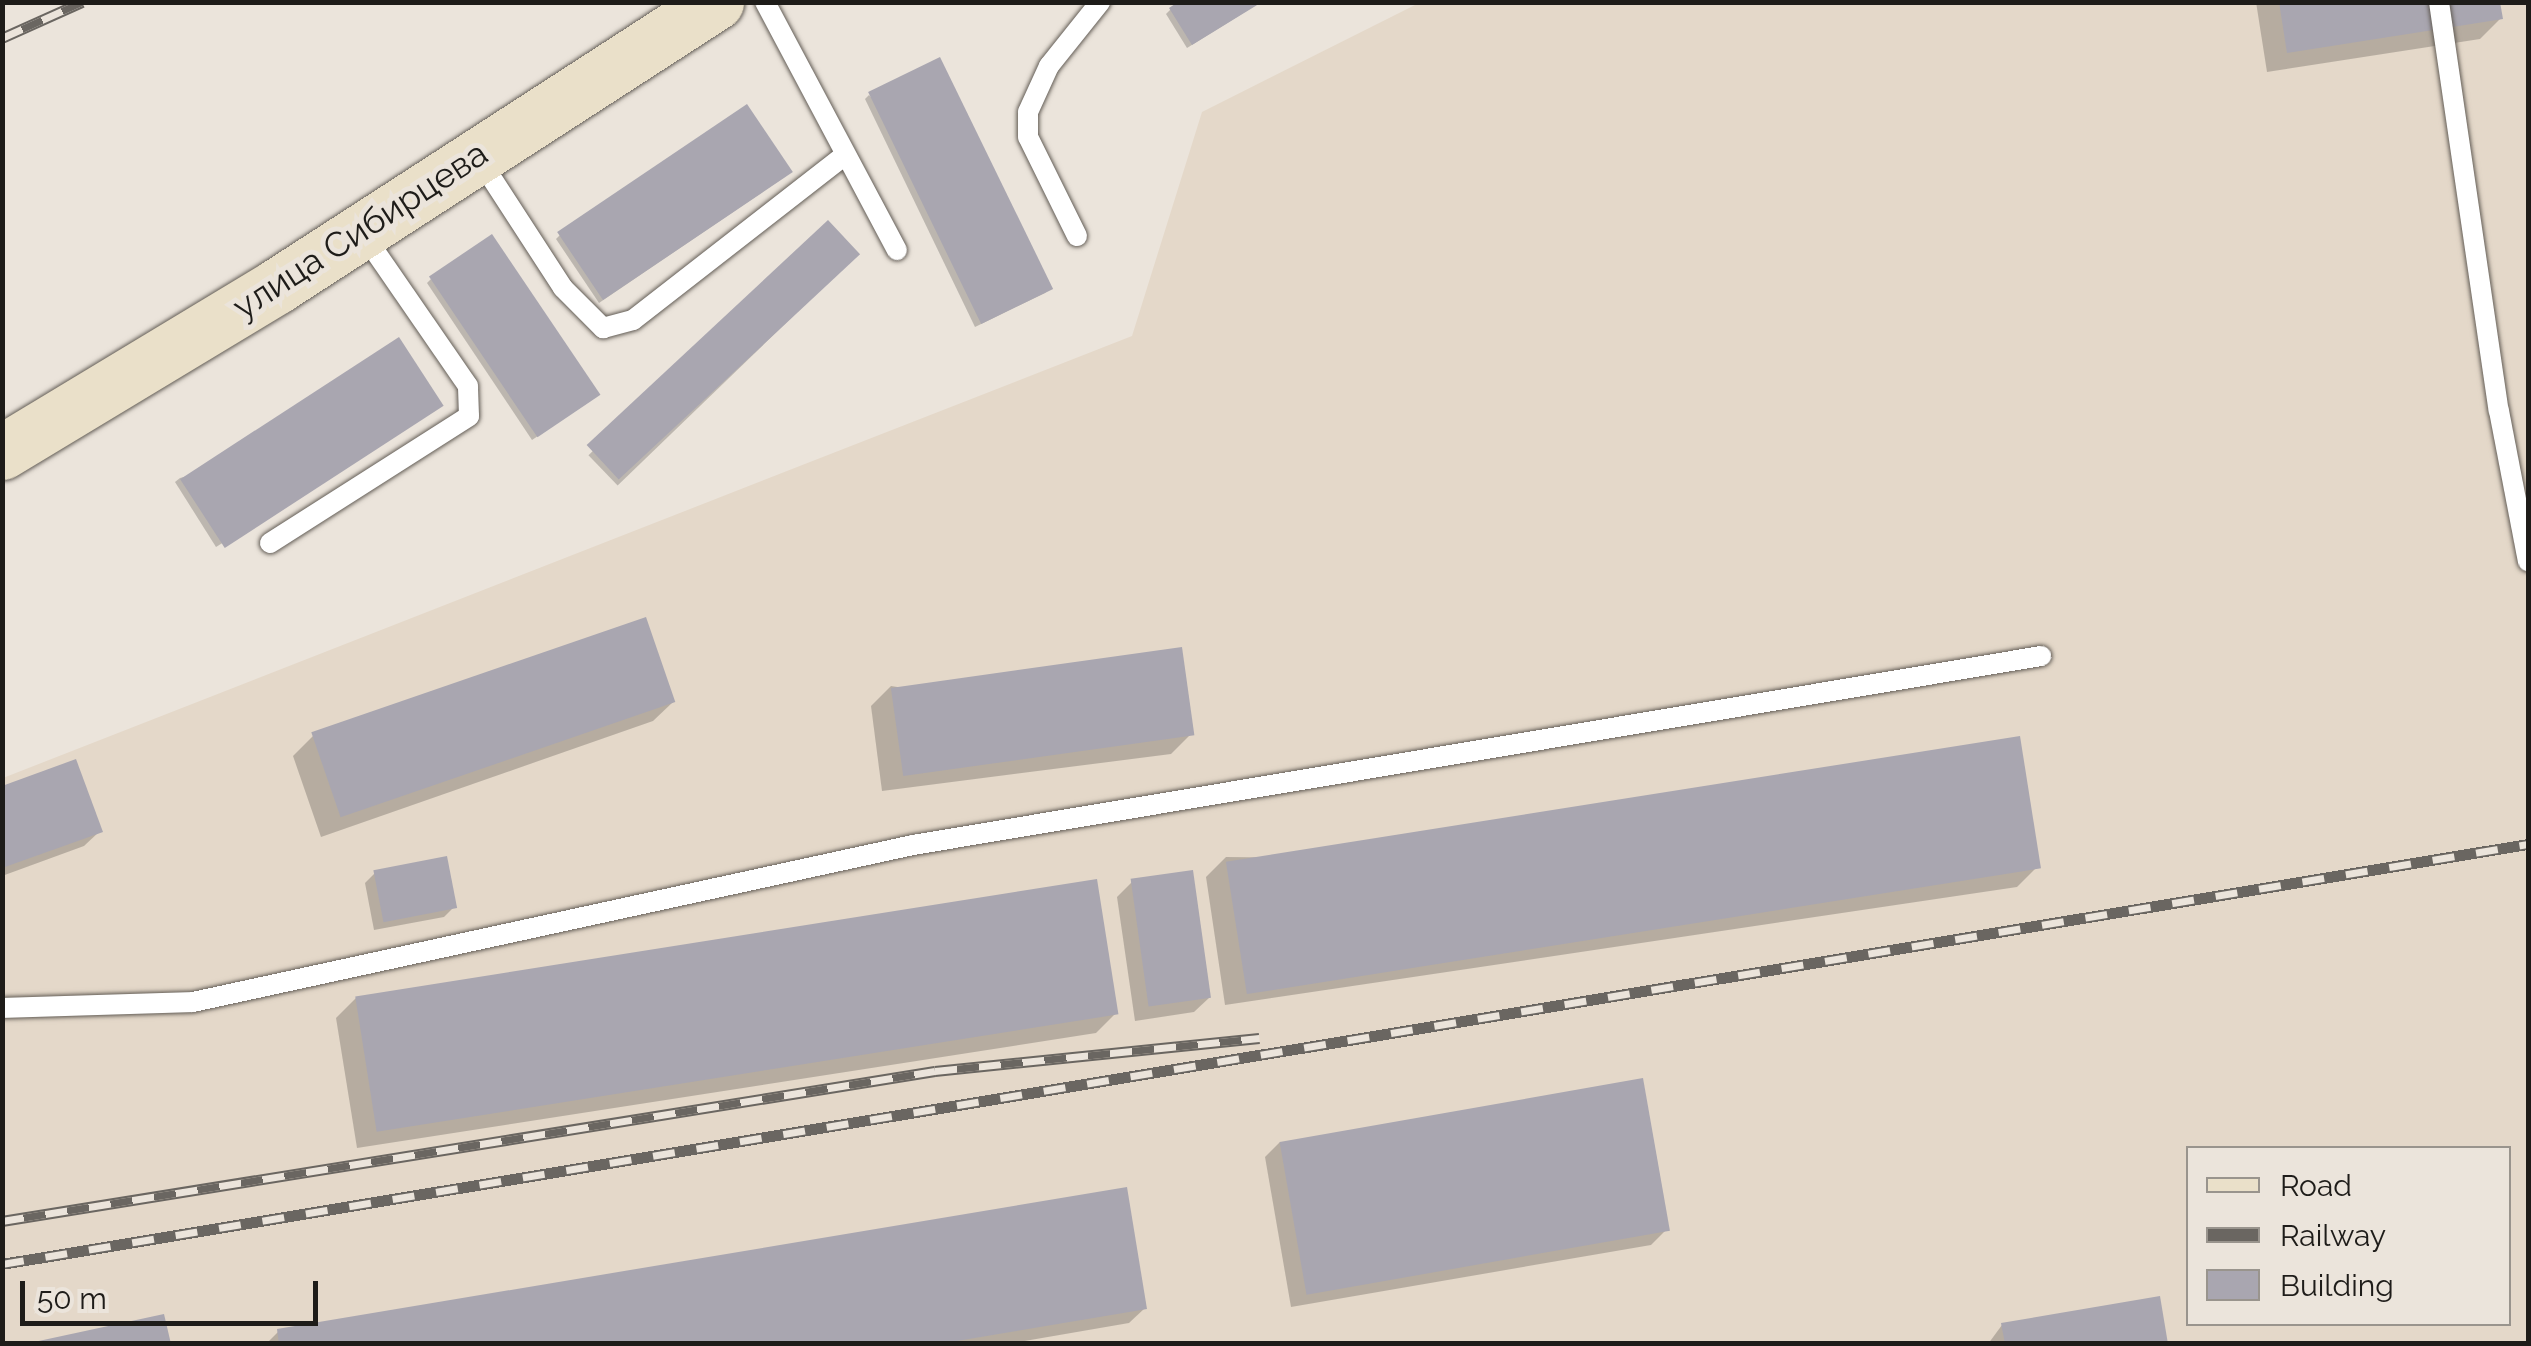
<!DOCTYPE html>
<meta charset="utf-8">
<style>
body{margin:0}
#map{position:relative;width:2531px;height:1346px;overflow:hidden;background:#ebe4db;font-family:Raleway,sans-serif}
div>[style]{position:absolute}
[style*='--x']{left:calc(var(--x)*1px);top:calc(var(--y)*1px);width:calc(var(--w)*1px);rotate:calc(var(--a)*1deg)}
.built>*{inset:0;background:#e4d8c9}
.shadow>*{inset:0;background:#0003;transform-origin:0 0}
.building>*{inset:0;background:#a9a6b0;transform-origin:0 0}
.roads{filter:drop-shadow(0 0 2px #635d56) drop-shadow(0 0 2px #635d56)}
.lane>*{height:20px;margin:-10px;padding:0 10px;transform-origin:10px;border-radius:10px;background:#fff}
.secondary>*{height:55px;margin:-27.5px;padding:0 27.5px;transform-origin:27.5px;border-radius:27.5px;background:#eae0c9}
.rail>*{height:11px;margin-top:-5.5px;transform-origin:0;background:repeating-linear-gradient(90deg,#ebe4db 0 22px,#6a6661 0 44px);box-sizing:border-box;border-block:2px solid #6a6661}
span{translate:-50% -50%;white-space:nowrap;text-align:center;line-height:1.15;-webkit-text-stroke:10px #ebe4db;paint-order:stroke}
.street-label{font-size:35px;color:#1e1c19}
.frame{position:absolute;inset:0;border:5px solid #1e1c19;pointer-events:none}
.legend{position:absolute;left:2186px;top:1146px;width:325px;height:180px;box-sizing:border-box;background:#ebe4db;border:2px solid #99948d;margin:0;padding:12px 18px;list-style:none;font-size:30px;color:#1e1c19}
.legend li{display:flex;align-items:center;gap:20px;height:50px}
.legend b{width:50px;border:2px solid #99948d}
.scale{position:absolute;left:20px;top:1281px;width:298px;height:45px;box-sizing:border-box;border:5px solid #1e1c19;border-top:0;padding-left:12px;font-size:30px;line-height:35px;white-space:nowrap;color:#1e1c19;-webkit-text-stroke:8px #ebe4db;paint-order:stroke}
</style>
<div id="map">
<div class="built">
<div style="clip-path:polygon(evenodd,1419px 3px,2528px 3px,2528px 1343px,3px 1344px,3px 778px,1132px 336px,1202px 112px,1419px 3px,2188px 1148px,2508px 1148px,2508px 1324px,2188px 1324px,2188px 1148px)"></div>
</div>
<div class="shadow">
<div style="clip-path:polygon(1261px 2px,1187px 48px,1166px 14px,1170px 10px)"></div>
<div style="clip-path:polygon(2256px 2px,2497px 2px,2500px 19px,2480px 39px,2267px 72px)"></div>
<div style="clip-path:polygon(869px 95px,1050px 289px,1045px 293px,975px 327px,865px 99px)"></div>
<div style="clip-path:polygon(786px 176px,599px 303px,556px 239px,560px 235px)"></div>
<div style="left:828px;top:224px;width:42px;height:333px;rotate:46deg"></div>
<div style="clip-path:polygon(431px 279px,593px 399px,532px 440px,427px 283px)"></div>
<div style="clip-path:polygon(435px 410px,216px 547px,175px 482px,180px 478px)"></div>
<div style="clip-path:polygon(891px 686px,1191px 734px,1171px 754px,882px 791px,871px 706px)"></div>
<div style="clip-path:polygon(673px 702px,653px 721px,321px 837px,293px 756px,313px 736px)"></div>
<div style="clip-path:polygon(2px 789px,100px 831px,84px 846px,2px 876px)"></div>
<div style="clip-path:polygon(1226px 857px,2037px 867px,2017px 887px,1225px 1005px,1206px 877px)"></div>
<div style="clip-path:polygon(375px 873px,454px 907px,444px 917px,374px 930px,365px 883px)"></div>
<div style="clip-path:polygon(1132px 882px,1210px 997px,1194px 1012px,1135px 1021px,1117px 897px)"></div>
<div style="clip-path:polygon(356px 998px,1116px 1013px,1096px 1033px,357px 1148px,336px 1018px)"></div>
<div style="clip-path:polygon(1280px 1142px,1666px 1230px,1651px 1245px,1291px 1307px,1265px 1157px)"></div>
<div style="clip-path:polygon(1145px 1308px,1129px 1323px,1008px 1344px,266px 1344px,278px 1332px)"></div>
<div style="clip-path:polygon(2002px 1325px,2165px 1344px,1988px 1344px)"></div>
</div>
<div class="building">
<div style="clip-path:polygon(1178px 2px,1262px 2px,1192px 45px,1169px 8px)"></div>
<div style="clip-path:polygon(2279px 2px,2500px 2px,2503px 19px,2287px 53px)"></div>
<div style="left:940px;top:57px;width:258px;height:80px;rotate:64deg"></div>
<div style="left:747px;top:104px;width:82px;height:229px;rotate:56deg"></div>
<div style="left:828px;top:220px;width:47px;height:330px;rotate:47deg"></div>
<div style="left:492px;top:234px;width:194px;height:76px;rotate:56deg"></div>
<div style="left:399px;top:337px;width:82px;height:261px;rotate:57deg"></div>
<div style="left:646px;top:617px;width:90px;height:354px;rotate:71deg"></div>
<div style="left:1182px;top:647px;width:89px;height:294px;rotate:82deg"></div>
<div style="left:2020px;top:736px;width:134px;height:804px;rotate:81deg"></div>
<div style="clip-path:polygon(76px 759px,103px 832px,2px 868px,2px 786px)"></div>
<div style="left:447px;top:856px;width:53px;height:75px;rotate:79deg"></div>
<div style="left:1193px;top:870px;width:129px;height:63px;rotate:82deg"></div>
<div style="left:1097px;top:879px;width:137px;height:751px;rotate:81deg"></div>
<div style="left:1643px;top:1078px;width:155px;height:369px;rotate:80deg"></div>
<div style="clip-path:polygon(1127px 1187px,1147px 1309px,939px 1344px,279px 1344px,277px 1329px)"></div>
<div style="clip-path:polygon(2160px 1296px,2168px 1344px,2005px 1344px,2001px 1323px)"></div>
<div style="clip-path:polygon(164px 1314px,171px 1344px,34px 1344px,34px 1342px)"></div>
</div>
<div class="roads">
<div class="lane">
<div style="--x:765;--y:2;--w:281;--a:62"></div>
<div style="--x:2439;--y:2;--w:413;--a:81.7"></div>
<div style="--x:2499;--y:411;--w:153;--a:79.1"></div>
<div style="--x:478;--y:157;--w:156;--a:57"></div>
<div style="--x:563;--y:288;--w:57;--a:45"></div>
<div style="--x:603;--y:328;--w:31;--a:-15"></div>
<div style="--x:633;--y:320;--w:267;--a:-37.9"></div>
<div style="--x:1077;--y:236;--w:110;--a:-116.3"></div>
<div style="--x:1028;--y:137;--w:25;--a:-90"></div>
<div style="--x:1028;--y:112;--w:51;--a:-65.5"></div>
<div style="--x:1049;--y:66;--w:82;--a:-51.4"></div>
<div style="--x:270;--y:543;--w:236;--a:-32.5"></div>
<div style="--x:469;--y:416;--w:30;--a:-92"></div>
<div style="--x:468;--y:386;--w:188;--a:-124.6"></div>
<div style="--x:2;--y:1008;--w:191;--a:-1.8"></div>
<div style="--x:193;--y:1002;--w:737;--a:-12.3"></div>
<div style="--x:913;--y:845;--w:1144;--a:-9.51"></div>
</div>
<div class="secondary">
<div style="--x:2;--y:452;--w:321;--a:-31.1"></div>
<div style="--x:277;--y:286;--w:523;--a:-32.9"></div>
</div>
</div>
<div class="rail">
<div style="--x:2;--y:38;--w:88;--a:-24.2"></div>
<div style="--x:2;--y:1221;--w:945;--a:-9.13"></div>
<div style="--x:935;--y:1071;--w:326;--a:-5.8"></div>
<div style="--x:2;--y:1264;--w:2561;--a:-9.44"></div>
</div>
<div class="street-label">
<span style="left:360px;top:230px;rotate:-33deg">улица Сибирцева</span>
</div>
<div class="frame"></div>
<ul class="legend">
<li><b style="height:12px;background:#eae0c9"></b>Road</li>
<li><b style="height:12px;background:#6a6661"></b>Railway</li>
<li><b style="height:28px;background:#a9a6b0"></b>Building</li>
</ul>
<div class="scale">50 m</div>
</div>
